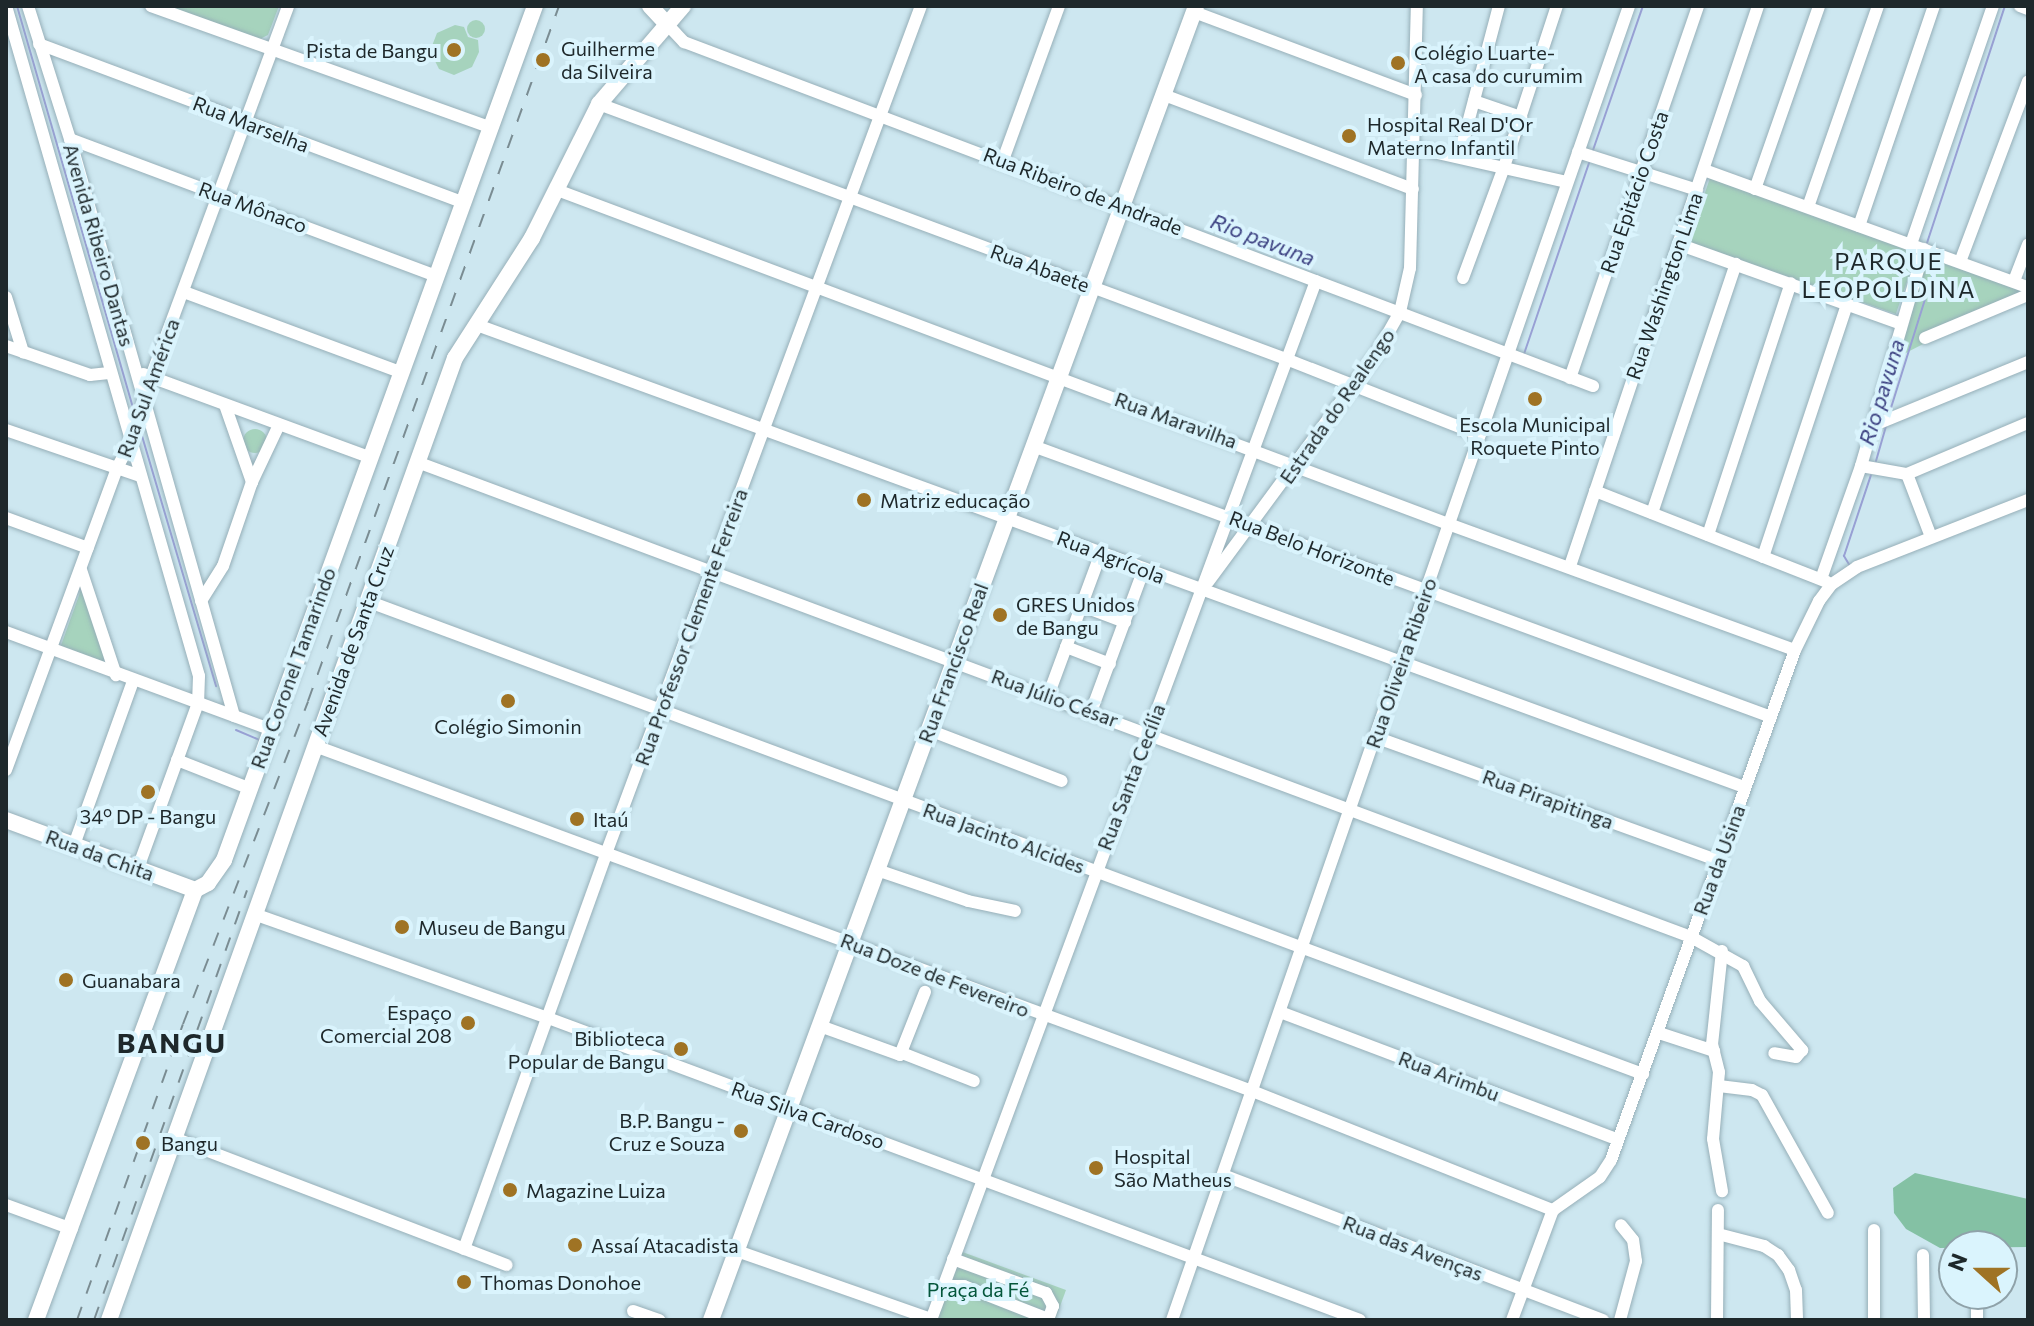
<!DOCTYPE html>
<meta charset="utf-8">
<style>
body{margin:0}
#map{position:relative;width:2034px;height:1326px;overflow:hidden;background:#cde7f0;font-family:Commissioner,sans-serif}
div>[style]{position:absolute}
[style*='--x']{left:calc(var(--x)*1px);top:calc(var(--y)*1px);width:calc(var(--w)*1px);rotate:calc(var(--a)*1deg)}
.green>*{inset:0;background:#a6d3bd;transform-origin:0 0}
.round{border-radius:50%}
.forest>*{inset:0;background:#84c1a4}
.stream>*{height:2px;margin:-1px;padding:0 1px;transform-origin:1px;border-radius:1px;background:#98a0d4}
.roads{filter:drop-shadow(0 0 2px #96afb8) drop-shadow(0 0 2px #96afb8)}
.minor>*{height:12px;margin:-6px;padding:0 6px;transform-origin:6px;border-radius:6px;background:#fff}
.major>*{height:16px;margin:-8px;padding:0 8px;transform-origin:8px;border-radius:8px;background:#fff}
.rail>*{height:2px;margin-top:-1px;transform-origin:0;background:repeating-linear-gradient(90deg,#7a8c92 0 14px,transparent 0 28px)}
.dots>*{width:22px;height:22px;translate:-50% -50%;box-sizing:border-box;border:4px solid #daf4fd;border-radius:50%}
span{translate:-50% -50%;white-space:nowrap;text-align:center;line-height:1.15;-webkit-text-stroke:8px #daf4fd;paint-order:stroke}
.poi-label{font-size:20px;color:#1e282b}
.left{translate:0 -50%;text-align:left}
.right{translate:-100% -50%;text-align:right}
.street-label{font-size:20px;color:#1e282b}
.park-label{font-size:20px;color:#04563b}
.water-label{font-size:22px;color:#3d4282;font-style:italic}
.quarter-label{font-size:24px;color:#1e282b;letter-spacing:2px}
.district-label{font-size:28px;color:#1e282b;font-weight:700;letter-spacing:2px}
.frame{position:absolute;inset:0;border:8px solid #1e282b;pointer-events:none}
.north{position:absolute;left:1938px;top:1230px;width:80px;height:80px;box-sizing:border-box;background:#daf4fd;border:2px solid #8fa2a9;border-radius:50%;rotate:291deg;font-size:22px;font-weight:700;line-height:32px;text-align:center;color:#1e282b}
.north::after{content:'';display:block;margin:auto;width:28px;height:36px;background:#9f7324;clip-path:polygon(50% 0,100% 100%,50% 72%,0 100%)}
</style>
<div id="map">
<div class="green">
<div style="clip-path:polygon(166px 6px,279px 6px,268px 35px,258px 40px)"></div>
<div class="round" style="left:467px;top:20px;width:18px;height:18px"></div>
<div style="clip-path:polygon(455px 25px,464px 27px,468px 37px,478px 40px,479px 52px,472px 67px,454px 75px,439px 69px,430px 51px,437px 33px)"></div>
<div style="left:1710px;top:178px;width:220px;height:68px;rotate:19deg"></div>
<div style="clip-path:polygon(1925px 256px,2026px 291px,1896px 358px)"></div>
<div class="round" style="left:243px;top:429px;width:24px;height:24px"></div>
<div style="clip-path:polygon(82px 587px,107px 665px,60px 648px)"></div>
<div style="clip-path:polygon(957px 1250px,1066px 1290px,1055px 1320px,931px 1320px)"></div>
</div>
<div class="forest">
<div style="clip-path:polygon(1915px 1173px,2028px 1199px,2028px 1247px,1940px 1248px,1906px 1229px,1894px 1213px,1893px 1188px)"></div>
</div>
<div class="stream">
<div style="--x:17;--y:6;--w:419;--a:73.9"></div>
<div style="--x:1592;--y:153;--w:156;--a:-70.9"></div>
<div style="--x:1926;--y:246;--w:253;--a:-71.8"></div>
<div style="--x:1524;--y:354;--w:202;--a:-71.2"></div>
<div style="--x:1890;--y:411;--w:157;--a:-72.6"></div>
<div style="--x:142;--y:436;--w:261;--a:73.5"></div>
<div style="--x:1876;--y:461;--w:37;--a:-74"></div>
<div style="--x:1850;--y:566;--w:12;--a:-121"></div>
<div style="--x:1844;--y:556;--w:85;--a:-71.6"></div>
<div style="--x:236;--y:730;--w:26;--a:23"></div>
</div>
<div class="roads">
<div class="minor">
<div style="--x:6;--y:6;--w:697;--a:73.93"></div>
<div style="--x:199;--y:676;--w:27;--a:92"></div>
<div style="--x:198;--y:703;--w:176;--a:110"></div>
<div style="--x:28;--y:6;--w:139;--a:72.5"></div>
<div style="--x:70;--y:139;--w:600;--a:74.13"></div>
<div style="--x:151;--y:6;--w:361;--a:19.7"></div>
<div style="--x:2020;--y:6;--w:9;--a:21"></div>
<div style="--x:1194;--y:12;--w:237;--a:20.5"></div>
<div style="--x:667;--y:24;--w:25;--a:47"></div>
<div style="--x:684;--y:42;--w:972;--a:20.73"></div>
<div style="--x:39;--y:44;--w:454;--a:20.5"></div>
<div style="--x:1164;--y:95;--w:266;--a:20.7"></div>
<div style="--x:1474;--y:101;--w:50;--a:18.8"></div>
<div style="--x:599;--y:104;--w:733;--a:20.36"></div>
<div style="--x:1286;--y:359;--w:208;--a:21.4"></div>
<div style="--x:70;--y:139;--w:392;--a:20.5"></div>
<div style="--x:1415;--y:148;--w:156;--a:12.6"></div>
<div style="--x:1578;--y:152;--w:125;--a:17.7"></div>
<div style="--x:1459;--y:157;--w:156;--a:-75.2"></div>
<div style="--x:1003;--y:160;--w:164;--a:-70"></div>
<div style="--x:1704;--y:170;--w:344;--a:19.9"></div>
<div style="--x:1755;--y:189;--w:194;--a:-70.7"></div>
<div style="--x:557;--y:190;--w:955;--a:20.54"></div>
<div style="--x:1451;--y:525;--w:366;--a:20"></div>
<div style="--x:1808;--y:207;--w:213;--a:-70.8"></div>
<div style="--x:1859;--y:226;--w:232;--a:-71.2"></div>
<div style="--x:1678;--y:244;--w:237;--a:19.7"></div>
<div style="--x:1911;--y:244;--w:252;--a:-71"></div>
<div style="--x:1960;--y:262;--w:193;--a:-69.4"></div>
<div style="--x:1463;--y:278;--w:118;--a:-69.7"></div>
<div style="--x:1504;--y:167;--w:169;--a:-71.8"></div>
<div style="--x:2014;--y:281;--w:39;--a:-69"></div>
<div style="--x:184;--y:292;--w:230;--a:20.3"></div>
<div style="--x:6;--y:297;--w:58;--a:72.8"></div>
<div style="--x:477;--y:325;--w:1349;--a:20.03"></div>
<div style="--x:1925;--y:338;--w:112;--a:-22.7"></div>
<div style="--x:6;--y:346;--w:89;--a:19"></div>
<div style="--x:90;--y:375;--w:19;--a:-6"></div>
<div style="--x:143;--y:374;--w:241;--a:20.2"></div>
<div style="--x:1570;--y:378;--w:393;--a:-71"></div>
<div style="--x:225;--y:405;--w:82;--a:70.7"></div>
<div style="--x:1872;--y:426;--w:169;--a:-22.3"></div>
<div style="--x:6;--y:430;--w:142;--a:18.9"></div>
<div style="--x:1033;--y:446;--w:786;--a:20.16"></div>
<div style="--x:417;--y:462;--w:1360;--a:20.45"></div>
<div style="--x:1691;--y:937;--w:60;--a:29.1"></div>
<div style="--x:1743;--y:966;--w:39;--a:64"></div>
<div style="--x:1760;--y:1001;--w:65;--a:49.4"></div>
<div style="--x:1802;--y:1050;--w:9;--a:131"></div>
<div style="--x:1796;--y:1057;--w:22;--a:-170"></div>
<div style="--x:1861;--y:466;--w:47;--a:9.9"></div>
<div style="--x:1907;--y:474;--w:131;--a:-22.9"></div>
<div style="--x:1907;--y:474;--w:67;--a:69.1"></div>
<div style="--x:1595;--y:491;--w:249;--a:21.4"></div>
<div style="--x:1652;--y:513;--w:263;--a:-71.4"></div>
<div style="--x:6;--y:518;--w:87;--a:20.1"></div>
<div style="--x:1708;--y:535;--w:265;--a:-71.8"></div>
<div style="--x:1763;--y:557;--w:267;--a:-71.6"></div>
<div style="--x:1570;--y:566;--w:591;--a:-71.44"></div>
<div style="--x:81;--y:570;--w:111;--a:71.6"></div>
<div style="--x:1821;--y:579;--w:120;--a:-70.5"></div>
<div style="--x:1861;--y:466;--w:226;--a:-73.8"></div>
<div style="--x:1208;--y:582;--w:287;--a:-53.6"></div>
<div style="--x:1378;--y:351;--w:45;--a:-60.6"></div>
<div style="--x:1400;--y:312;--w:45;--a:-77.2"></div>
<div style="--x:1410;--y:268;--w:262;--a:-88.5"></div>
<div style="--x:201;--y:601;--w:41;--a:-57.8"></div>
<div style="--x:223;--y:566;--w:89;--a:-71"></div>
<div style="--x:252;--y:482;--w:63;--a:-64.7"></div>
<div style="--x:367;--y:601;--w:1361;--a:20.34"></div>
<div style="--x:1082;--y:606;--w:46;--a:20.4"></div>
<div style="--x:6;--y:632;--w:283;--a:20.2"></div>
<div style="--x:1066;--y:647;--w:47;--a:21.1"></div>
<div style="--x:1048;--y:696;--w:153;--a:-69.7"></div>
<div style="--x:1091;--y:712;--w:153;--a:-69.7"></div>
<div style="--x:929;--y:730;--w:142;--a:21"></div>
<div style="--x:1375;--y:737;--w:367;--a:19.8"></div>
<div style="--x:315;--y:746;--w:998;--a:20.21"></div>
<div style="--x:1252;--y:1091;--w:324;--a:21.6"></div>
<div style="--x:177;--y:760;--w:79;--a:21.4"></div>
<div style="--x:6;--y:770;--w:322;--a:-69.8"></div>
<div style="--x:117;--y:468;--w:30;--a:-62"></div>
<div style="--x:131;--y:442;--w:68;--a:-72.9"></div>
<div style="--x:151;--y:377;--w:395;--a:-69.7"></div>
<div style="--x:74;--y:845;--w:174;--a:-70.2"></div>
<div style="--x:877;--y:870;--w:96;--a:18.8"></div>
<div style="--x:968;--y:901;--w:48;--a:12"></div>
<div style="--x:254;--y:914;--w:312;--a:19.5"></div>
<div style="--x:548;--y:1018;--w:866;--a:20.4"></div>
<div style="--x:1722;--y:951;--w:94;--a:96.1"></div>
<div style="--x:1712;--y:1044;--w:29;--a:76"></div>
<div style="--x:1719;--y:1072;--w:67;--a:95.1"></div>
<div style="--x:1713;--y:1139;--w:53;--a:80.2"></div>
<div style="--x:1280;--y:1012;--w:361;--a:20.7"></div>
<div style="--x:820;--y:1026;--w:85;--a:19.9"></div>
<div style="--x:900;--y:1055;--w:68;--a:-68.4"></div>
<div style="--x:1659;--y:1033;--w:58;--a:18.1"></div>
<div style="--x:902;--y:1053;--w:77;--a:21.3"></div>
<div style="--x:1719;--y:1086;--w:33;--a:7"></div>
<div style="--x:1752;--y:1090;--w:11;--a:27"></div>
<div style="--x:1762;--y:1095;--w:135;--a:60.8"></div>
<div style="--x:174;--y:1138;--w:356;--a:20.9"></div>
<div style="--x:1223;--y:1175;--w:407;--a:20.9"></div>
<div style="--x:6;--y:1205;--w:70;--a:20"></div>
<div style="--x:1718;--y:1234;--w:48;--a:14.6"></div>
<div style="--x:1764;--y:1246;--w:17;--a:33"></div>
<div style="--x:1778;--y:1255;--w:19;--a:54"></div>
<div style="--x:1789;--y:1270;--w:21;--a:71"></div>
<div style="--x:1796;--y:1290;--w:30;--a:88"></div>
<div style="--x:464;--y:1249;--w:423;--a:-70.2"></div>
<div style="--x:607;--y:851;--w:901;--a:-69.62"></div>
<div style="--x:737;--y:1251;--w:206;--a:19.3"></div>
<div style="--x:1923;--y:1255;--w:65;--a:89.1"></div>
<div style="--x:953;--y:1259;--w:99;--a:20.1"></div>
<div style="--x:1046;--y:1293;--w:15;--a:62"></div>
<div style="--x:1053;--y:1306;--w:15;--a:110"></div>
<div style="--x:941;--y:1292;--w:10;--a:-37"></div>
<div style="--x:949;--y:1286;--w:15;--a:0"></div>
<div style="--x:964;--y:1286;--w:90;--a:21.4"></div>
<div style="--x:1977;--y:1294;--w:26;--a:90"></div>
<div style="--x:633;--y:1311;--w:28;--a:19"></div>
<div style="--x:931;--y:1320;--w:1108;--a:-69.67"></div>
<div style="--x:1172;--y:1320;--w:1391;--a:-70.82"></div>
<div style="--x:1512;--y:1320;--w:117;--a:-69.6"></div>
<div style="--x:1553;--y:1210;--w:57;--a:-35.1"></div>
<div style="--x:1600;--y:1177;--w:20;--a:-57"></div>
<div style="--x:1611;--y:1160;--w:542;--a:-70.16"></div>
<div style="--x:1795;--y:650;--w:55;--a:-63.9"></div>
<div style="--x:1819;--y:601;--w:21;--a:-53"></div>
<div style="--x:1832;--y:584;--w:30;--a:-34"></div>
<div style="--x:1857;--y:567;--w:184;--a:-21.4"></div>
<div style="--x:1620;--y:1320;--w:61;--a:-74.8"></div>
<div style="--x:1636;--y:1261;--w:21;--a:-98"></div>
<div style="--x:1633;--y:1240;--w:19;--a:-129"></div>
<div style="--x:1717;--y:1320;--w:110;--a:-89.5"></div>
<div style="--x:1874;--y:1320;--w:90;--a:-90"></div>
</div>
<div class="major">
<div style="--x:650;--y:6;--w:25;--a:47"></div>
<div style="--x:6;--y:820;--w:202;--a:20.3"></div>
<div style="--x:36;--y:1320;--w:458;--a:-69.7"></div>
<div style="--x:195;--y:890;--w:15;--a:-28"></div>
<div style="--x:208;--y:883;--w:28;--a:-55"></div>
<div style="--x:224;--y:860;--w:909;--a:-69.99"></div>
<div style="--x:109;--y:1320;--w:1022;--a:-70.22"></div>
<div style="--x:455;--y:358;--w:143;--a:-57.3"></div>
<div style="--x:532;--y:238;--w:150;--a:-63.4"></div>
<div style="--x:599;--y:104;--w:129;--a:-49.4"></div>
<div style="--x:711;--y:1320;--w:1401;--a:-69.74"></div>
</div>
</div>
<div class="rail">
<div style="--x:77;--y:1320;--w:314;--a:-70.3"></div>
<div style="--x:183;--y:1024;--w:346;--a:-68.8"></div>
<div style="--x:308;--y:701;--w:739;--a:-70.14"></div>
<div style="--x:94;--y:1320;--w:456;--a:-70.4"></div>
</div>
<div class="dots">
<div style="left:454px;top:50px;background:#9f7324"></div>
<div style="left:543px;top:60px;background:#9f7324"></div>
<div style="left:1398px;top:63px;background:#9f7324"></div>
<div style="left:1349px;top:136px;background:#9f7324"></div>
<div style="left:1535px;top:399px;background:#9f7324"></div>
<div style="left:864px;top:500px;background:#9f7324"></div>
<div style="left:1000px;top:615px;background:#9f7324"></div>
<div style="left:508px;top:701px;background:#9f7324"></div>
<div style="left:148px;top:792px;background:#9f7324"></div>
<div style="left:577px;top:819px;background:#9f7324"></div>
<div style="left:402px;top:927px;background:#9f7324"></div>
<div style="left:66px;top:980px;background:#9f7324"></div>
<div style="left:468px;top:1023px;background:#9f7324"></div>
<div style="left:681px;top:1049px;background:#9f7324"></div>
<div style="left:741px;top:1131px;background:#9f7324"></div>
<div style="left:143px;top:1143px;background:#9f7324"></div>
<div style="left:1096px;top:1168px;background:#9f7324"></div>
<div style="left:510px;top:1190px;background:#9f7324"></div>
<div style="left:575px;top:1245px;background:#9f7324"></div>
<div style="left:464px;top:1282px;background:#9f7324"></div>
</div>
<div class="poi-label">
<span class="left" style="left:561px;top:60px">Guilherme<br>da Silveira</span>
<span class="right" style="left:438px;top:50px">Pista de Bangu</span>
<span class="left" style="left:1414px;top:64px">Colégio Luarte-<br>A casa do curumim</span>
<span class="left" style="left:1367px;top:136px">Hospital Real D'Or<br>Materno Infantil</span>
<span style="left:1535px;top:436px">Escola Municipal<br>Roquete Pinto</span>
<span class="left" style="left:880px;top:500px">Matriz educação</span>
<span class="left" style="left:1016px;top:616px">GRES Unidos<br>de Bangu</span>
<span style="left:508px;top:726px">Colégio Simonin</span>
<span style="left:148px;top:816px">34º DP - Bangu</span>
<span class="left" style="left:593px;top:819px">Itaú</span>
<span class="left" style="left:418px;top:927px">Museu de Bangu</span>
<span class="left" style="left:82px;top:980px">Guanabara</span>
<span class="right" style="left:452px;top:1024px">Espaço<br>Comercial 208</span>
<span class="right" style="left:665px;top:1050px">Biblioteca<br>Popular de Bangu</span>
<span class="right" style="left:725px;top:1132px">B.P. Bangu -<br>Cruz e Souza</span>
<span class="left" style="left:161px;top:1143px">Bangu</span>
<span class="left" style="left:1114px;top:1168px">Hospital<br>São Matheus</span>
<span class="left" style="left:526px;top:1190px">Magazine Luiza</span>
<span class="left" style="left:591px;top:1245px">Assaí Atacadista</span>
<span class="left" style="left:480px;top:1282px">Thomas Donohoe</span>
</div>
<div class="street-label">
<span style="left:251px;top:124px;rotate:21deg">Rua Marselha</span>
<span style="left:1083px;top:191px;rotate:21deg">Rua Ribeiro de Andrade</span>
<span style="left:1634px;top:192px;rotate:-71deg">Rua Epitácio Costa</span>
<span style="left:253px;top:207px;rotate:20deg">Rua Mônaco</span>
<span style="left:99px;top:245px;rotate:74deg">Avenida Ribeiro Dantas</span>
<span style="left:1040px;top:268px;rotate:20deg">Rua Abaete</span>
<span style="left:1664px;top:286px;rotate:-71deg">Rua Washington Lima</span>
<span style="left:148px;top:388px;rotate:-70deg">Rua Sul América</span>
<span style="left:1337px;top:406px;rotate:-55deg">Estrada do Realengo</span>
<span style="left:1176px;top:420px;rotate:20deg">Rua Maravilha</span>
<span style="left:1312px;top:548px;rotate:21deg">Rua Belo Horizonte</span>
<span style="left:1111px;top:557px;rotate:21deg">Rua Agrícola</span>
<span style="left:691px;top:627px;rotate:-70deg">Rua Professor Clemente Ferreira</span>
<span style="left:353px;top:641px;rotate:-70deg">Avenida de Santa Cruz</span>
<span style="left:953px;top:663px;rotate:-70deg">Rua Francisco Real</span>
<span style="left:1401px;top:663px;rotate:-71deg">Rua Oliveira Ribeiro</span>
<span style="left:293px;top:668px;rotate:-70deg">Rua Coronel Tamarindo</span>
<span style="left:1055px;top:698px;rotate:20deg">Rua Júlio César</span>
<span style="left:1131px;top:777px;rotate:-69deg">Rua Santa Cecília</span>
<span style="left:1548px;top:799px;rotate:20deg">Rua Pirapitinga</span>
<span style="left:1004px;top:838px;rotate:20deg">Rua Jacinto Alcides</span>
<span style="left:100px;top:855px;rotate:20deg">Rua da Chita</span>
<span style="left:1719px;top:860px;rotate:-70deg">Rua da Usina</span>
<span style="left:935px;top:975px;rotate:21deg">Rua Doze de Fevereiro</span>
<span style="left:1449px;top:1076px;rotate:21deg">Rua Arimbu</span>
<span style="left:808px;top:1115px;rotate:20deg">Rua Silva Cardoso</span>
<span style="left:1413px;top:1248px;rotate:21deg">Rua das Avenças</span>
</div>
<div class="park-label">
<span style="left:978px;top:1289px">Praça da Fé</span>
</div>
<div class="water-label">
<span style="left:1263px;top:239px;rotate:21deg">Rio pavuna</span>
<span style="left:1881px;top:392px;rotate:-73deg">Rio pavuna</span>
</div>
<div class="quarter-label">
<span style="left:1889px;top:275px">PARQUE<br>LEOPOLDINA</span>
</div>
<div class="district-label">
<span style="left:172px;top:1042px">BANGU</span>
</div>
<div class="frame"></div>
<div class="north">N</div>
</div>
